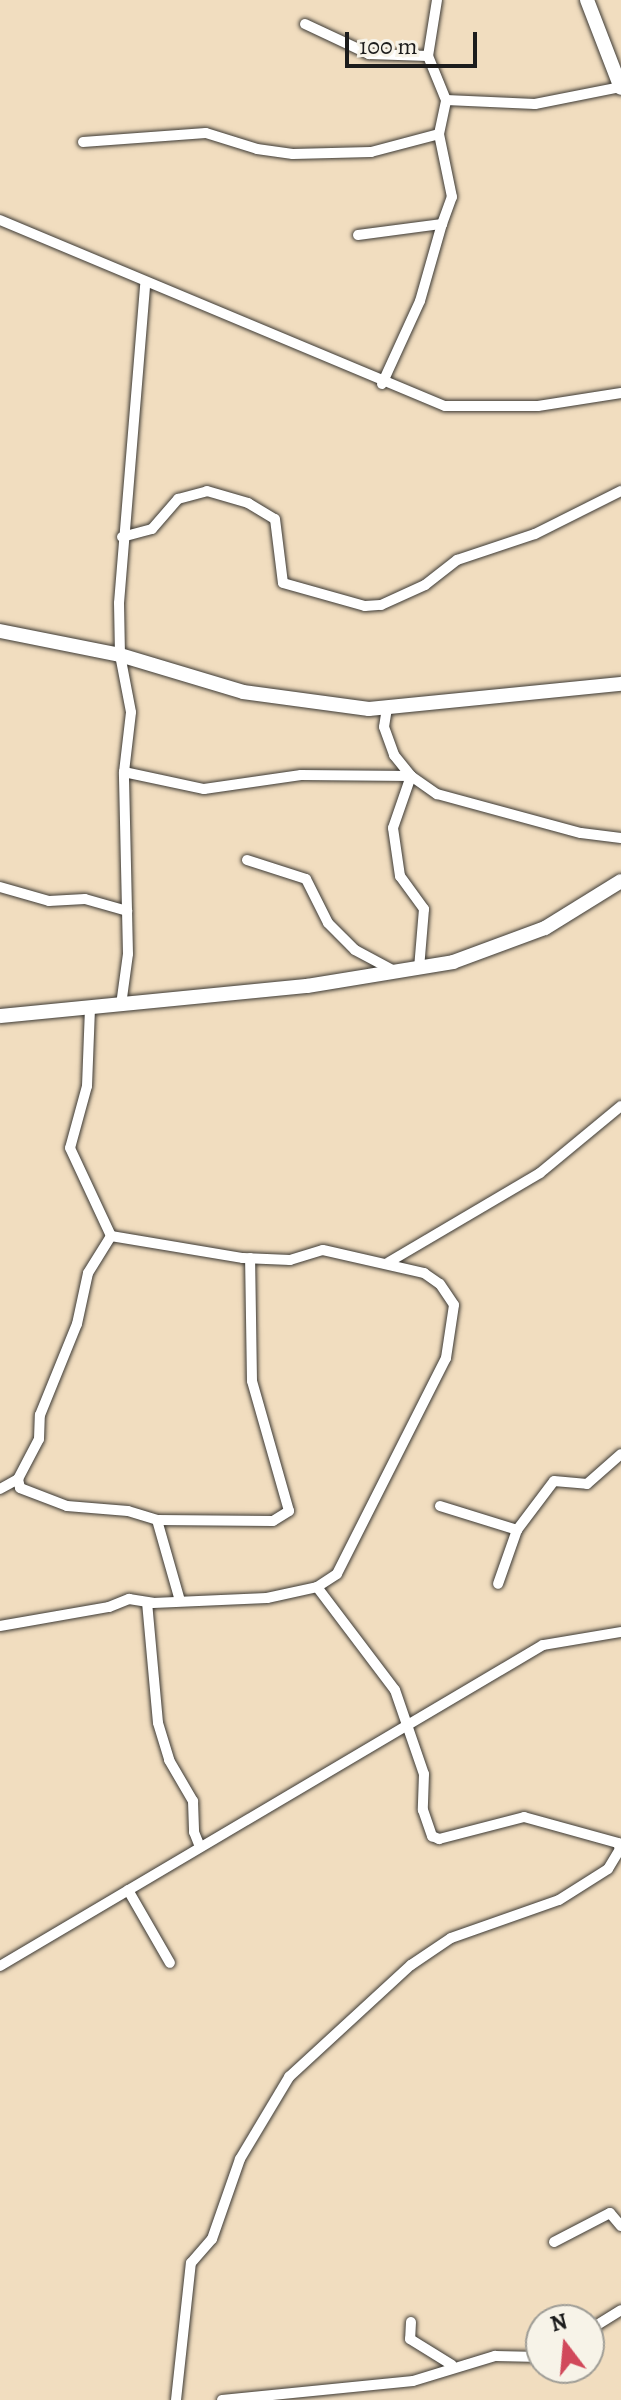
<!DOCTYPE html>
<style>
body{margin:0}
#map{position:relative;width:621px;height:2400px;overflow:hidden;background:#f1ddbf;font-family:Alegreya,serif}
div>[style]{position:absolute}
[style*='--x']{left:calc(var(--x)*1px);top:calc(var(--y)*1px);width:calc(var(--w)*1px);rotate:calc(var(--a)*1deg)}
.roads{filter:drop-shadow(0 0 2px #3c3934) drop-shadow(0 0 2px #3c3934)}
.minor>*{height:10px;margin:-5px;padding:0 5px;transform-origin:5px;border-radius:5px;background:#fff}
.tertiary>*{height:14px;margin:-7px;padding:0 7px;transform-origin:7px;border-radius:7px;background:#fff}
span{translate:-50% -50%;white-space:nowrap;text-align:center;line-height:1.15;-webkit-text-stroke:7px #f7f3e8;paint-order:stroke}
.north{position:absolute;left:525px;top:2304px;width:80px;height:80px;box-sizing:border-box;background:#f7f3e8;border:2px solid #9f9d96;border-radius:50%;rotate:344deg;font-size:22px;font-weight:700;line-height:32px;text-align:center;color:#1c1c1c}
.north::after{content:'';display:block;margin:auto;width:28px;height:36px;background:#d1495b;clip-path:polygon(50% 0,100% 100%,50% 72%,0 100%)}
.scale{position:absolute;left:345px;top:32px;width:132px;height:36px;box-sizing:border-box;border:4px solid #1c1c1c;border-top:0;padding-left:10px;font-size:24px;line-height:28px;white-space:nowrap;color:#1c1c1c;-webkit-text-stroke:6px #f7f3e8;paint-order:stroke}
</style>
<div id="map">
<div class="roads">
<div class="minor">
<div style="--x:437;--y:0;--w:57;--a:99.1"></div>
<div style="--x:428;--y:56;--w:48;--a:67.8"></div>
<div style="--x:446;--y:100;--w:89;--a:2.6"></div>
<div style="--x:535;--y:104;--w:88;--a:-11.2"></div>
<div style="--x:305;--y:24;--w:71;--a:25.1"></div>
<div style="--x:369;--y:54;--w:59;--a:1.9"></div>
<div style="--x:83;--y:142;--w:123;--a:-4.2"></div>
<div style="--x:206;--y:133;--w:53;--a:17.4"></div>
<div style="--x:257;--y:149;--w:36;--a:8"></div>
<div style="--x:293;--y:154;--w:78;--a:-1.5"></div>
<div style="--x:371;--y:152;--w:70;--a:-14.8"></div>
<div style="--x:0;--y:220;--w:482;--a:22.7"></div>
<div style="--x:445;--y:406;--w:93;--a:0"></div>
<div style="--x:538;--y:406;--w:84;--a:-8.9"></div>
<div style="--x:358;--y:235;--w:85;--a:-7.5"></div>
<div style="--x:442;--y:224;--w:29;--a:-70"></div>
<div style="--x:452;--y:197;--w:64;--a:-101.7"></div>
<div style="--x:439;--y:134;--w:35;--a:-78"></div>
<div style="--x:382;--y:384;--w:91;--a:-65.4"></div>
<div style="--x:420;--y:301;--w:80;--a:-74.1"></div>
<div style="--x:122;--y:537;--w:31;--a:-15"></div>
<div style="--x:152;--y:529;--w:40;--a:-49"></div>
<div style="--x:178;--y:499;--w:30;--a:-15"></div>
<div style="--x:207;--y:491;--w:43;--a:16.3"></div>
<div style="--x:248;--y:503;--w:31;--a:31"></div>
<div style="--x:275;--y:519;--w:64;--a:82.9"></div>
<div style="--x:283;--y:583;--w:85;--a:15.7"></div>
<div style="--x:365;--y:606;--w:16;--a:-4"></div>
<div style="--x:381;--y:605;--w:48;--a:-24.4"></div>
<div style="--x:425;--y:585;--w:41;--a:-38"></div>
<div style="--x:457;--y:560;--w:82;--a:-18.4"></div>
<div style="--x:535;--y:534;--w:96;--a:-26.6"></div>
<div style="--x:387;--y:708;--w:19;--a:99"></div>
<div style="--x:384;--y:727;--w:30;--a:70"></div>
<div style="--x:394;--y:755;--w:27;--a:51"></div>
<div style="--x:411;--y:776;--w:32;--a:35"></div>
<div style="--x:437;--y:794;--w:149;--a:15.2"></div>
<div style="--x:581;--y:833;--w:40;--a:7.1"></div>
<div style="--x:124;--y:772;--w:82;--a:12"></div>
<div style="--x:204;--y:789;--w:98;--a:-8.2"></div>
<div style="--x:301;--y:775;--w:110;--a:0.5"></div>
<div style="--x:411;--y:776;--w:55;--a:109.1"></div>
<div style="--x:393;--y:828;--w:49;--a:81.7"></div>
<div style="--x:400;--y:876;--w:41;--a:54"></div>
<div style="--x:424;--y:909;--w:59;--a:94.8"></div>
<div style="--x:247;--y:860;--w:62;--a:17.9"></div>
<div style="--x:306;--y:879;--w:49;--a:63.4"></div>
<div style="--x:328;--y:923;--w:38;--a:45"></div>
<div style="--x:355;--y:950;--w:47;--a:28.2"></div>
<div style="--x:0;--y:887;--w:51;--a:15.9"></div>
<div style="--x:49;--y:901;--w:36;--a:-3"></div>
<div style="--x:85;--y:899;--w:44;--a:15.9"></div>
<div style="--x:121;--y:1005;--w:51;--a:-82.2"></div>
<div style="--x:128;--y:954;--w:182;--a:-91.3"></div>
<div style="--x:124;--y:772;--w:60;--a:-83.3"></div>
<div style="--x:131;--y:712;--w:58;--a:-100.9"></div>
<div style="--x:120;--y:655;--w:52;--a:-91.1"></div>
<div style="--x:119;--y:603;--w:319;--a:-85.3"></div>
<div style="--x:90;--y:1008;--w:78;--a:92.2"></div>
<div style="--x:87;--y:1086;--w:64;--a:105.3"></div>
<div style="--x:70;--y:1148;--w:97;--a:65"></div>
<div style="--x:389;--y:1262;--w:175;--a:-30.5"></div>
<div style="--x:540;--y:1173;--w:105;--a:-39.6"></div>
<div style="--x:18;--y:1479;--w:45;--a:-62.3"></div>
<div style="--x:39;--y:1439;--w:24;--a:-88"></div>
<div style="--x:40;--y:1415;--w:98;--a:-67.9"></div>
<div style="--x:77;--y:1324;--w:52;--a:-77.8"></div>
<div style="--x:88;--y:1273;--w:44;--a:-58.1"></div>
<div style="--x:111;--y:1236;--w:134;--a:9.5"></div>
<div style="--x:243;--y:1258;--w:47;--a:2.4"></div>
<div style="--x:290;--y:1260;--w:34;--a:-17"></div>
<div style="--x:323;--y:1250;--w:104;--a:12.8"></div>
<div style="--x:424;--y:1273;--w:19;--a:35"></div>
<div style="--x:440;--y:1284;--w:25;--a:56"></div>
<div style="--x:454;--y:1305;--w:54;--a:98.6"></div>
<div style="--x:446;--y:1358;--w:242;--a:116.8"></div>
<div style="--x:337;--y:1574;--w:24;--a:147"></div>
<div style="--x:0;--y:1489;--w:21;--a:-29"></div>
<div style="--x:18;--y:1479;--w:9;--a:77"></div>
<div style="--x:20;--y:1488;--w:50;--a:21"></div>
<div style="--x:67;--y:1506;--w:61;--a:4.7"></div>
<div style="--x:128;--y:1511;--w:30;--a:17"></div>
<div style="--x:157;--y:1520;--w:84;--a:74.1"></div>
<div style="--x:440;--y:1506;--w:81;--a:17.3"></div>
<div style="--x:517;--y:1530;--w:57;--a:109.4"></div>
<div style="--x:157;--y:1520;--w:116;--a:0.5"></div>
<div style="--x:273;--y:1521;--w:19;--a:-32"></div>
<div style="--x:289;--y:1511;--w:135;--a:-105.9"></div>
<div style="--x:252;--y:1381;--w:123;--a:-90.9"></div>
<div style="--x:517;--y:1530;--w:61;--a:-52.9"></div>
<div style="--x:554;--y:1481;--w:33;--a:5"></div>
<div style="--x:587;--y:1484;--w:45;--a:-41.4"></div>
<div style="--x:147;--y:1602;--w:121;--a:84.8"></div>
<div style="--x:158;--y:1723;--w:39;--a:73"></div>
<div style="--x:169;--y:1760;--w:48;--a:59.7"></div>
<div style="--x:193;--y:1801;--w:31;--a:88"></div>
<div style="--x:194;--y:1832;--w:16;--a:68"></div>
<div style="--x:0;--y:1626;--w:111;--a:-9.9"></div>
<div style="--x:109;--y:1607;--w:22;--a:-22"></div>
<div style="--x:129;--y:1599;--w:24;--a:9"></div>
<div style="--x:153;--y:1603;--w:114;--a:-2.5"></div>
<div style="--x:267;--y:1598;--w:51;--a:-12.4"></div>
<div style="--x:317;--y:1587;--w:129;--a:52.9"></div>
<div style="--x:395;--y:1690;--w:89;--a:71"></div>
<div style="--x:424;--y:1774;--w:36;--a:92"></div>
<div style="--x:423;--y:1810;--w:28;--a:71"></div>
<div style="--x:432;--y:1836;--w:8;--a:23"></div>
<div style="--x:439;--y:1839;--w:88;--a:-14.5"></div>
<div style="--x:524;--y:1817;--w:98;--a:15.5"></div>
<div style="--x:618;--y:1843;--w:6;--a:72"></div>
<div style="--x:128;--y:1890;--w:84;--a:60.1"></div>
<div style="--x:0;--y:1966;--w:631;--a:-30.59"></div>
<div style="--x:543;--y:1645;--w:79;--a:-9.5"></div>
<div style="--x:554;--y:2242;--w:63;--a:-27.4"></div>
<div style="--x:610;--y:2213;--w:17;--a:50"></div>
<div style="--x:411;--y:2322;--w:17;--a:93"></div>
<div style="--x:410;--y:2339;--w:49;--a:31.8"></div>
<div style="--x:589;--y:2337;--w:14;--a:-56"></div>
<div style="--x:597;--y:2325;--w:28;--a:-32"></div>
<div style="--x:176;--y:2400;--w:138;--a:-83.8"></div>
<div style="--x:191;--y:2263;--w:32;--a:-49"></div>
<div style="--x:212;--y:2239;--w:85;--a:-70.7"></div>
<div style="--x:240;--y:2159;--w:96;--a:-59.1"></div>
<div style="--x:289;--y:2077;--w:166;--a:-42.6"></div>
<div style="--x:411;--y:1965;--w:48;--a:-34"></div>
<div style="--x:451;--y:1938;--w:114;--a:-19.4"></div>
<div style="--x:559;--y:1900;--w:58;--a:-32.3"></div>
<div style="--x:608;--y:1869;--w:26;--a:-59"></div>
<div style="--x:222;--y:2400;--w:192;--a:-5.7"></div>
<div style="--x:413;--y:2381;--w:86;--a:-17"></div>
<div style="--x:495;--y:2356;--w:46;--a:1.2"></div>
</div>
<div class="tertiary">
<div style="--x:587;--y:0;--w:94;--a:68.9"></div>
<div style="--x:0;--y:631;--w:122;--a:11.3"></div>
<div style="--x:120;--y:655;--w:128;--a:16.7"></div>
<div style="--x:243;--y:692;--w:127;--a:7.7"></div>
<div style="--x:369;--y:709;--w:253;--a:-5.7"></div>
<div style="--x:0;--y:1016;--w:308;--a:-5.6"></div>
<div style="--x:307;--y:986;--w:148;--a:-9.3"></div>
<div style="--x:453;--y:962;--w:98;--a:-20.3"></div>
<div style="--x:545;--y:928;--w:89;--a:-31.7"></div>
</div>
</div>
<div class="north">N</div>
<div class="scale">100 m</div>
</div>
